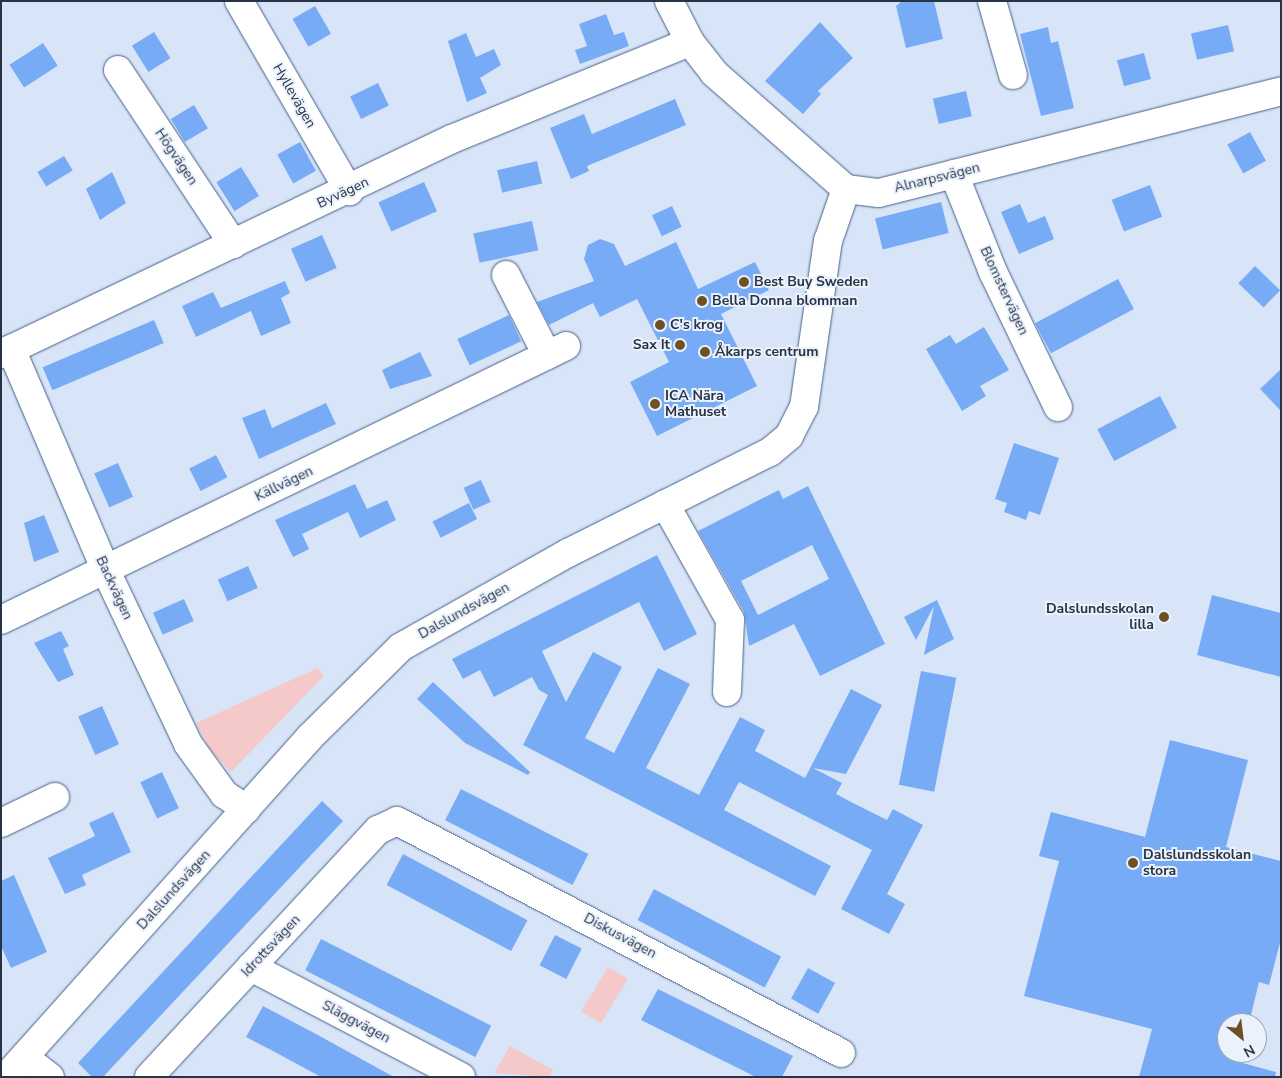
<!DOCTYPE html>
<meta charset="utf-8">
<style>
body{margin:0}
#map{position:relative;width:1282px;height:1078px;overflow:hidden;background:#d8e5f8;font-family:"Nunito Sans",sans-serif}
div>[style]{position:absolute}
[style*='--x']{left:calc(var(--x)*1px);top:calc(var(--y)*1px);width:calc(var(--w)*1px);rotate:calc(var(--a)*1deg)}
.green>*{inset:0;background:#f5c9c9;transform-origin:0 0}
.building>*{inset:0;background:#78abf5;transform-origin:0 0}
.roads{filter:drop-shadow(0 0 1px #446089) drop-shadow(0 0 1px #446089)}
.minor>*{height:28px;margin:-14px;padding:0 14px;transform-origin:14px;border-radius:14px;background:#fff}
.dots>*{width:14px;height:14px;translate:-50% -50%;box-sizing:border-box;border:2px solid #ebf2fc;border-radius:50%}
span{translate:-50% -50%;white-space:nowrap;text-align:center;line-height:1.15;-webkit-text-stroke:4px #ebf2fc;paint-order:stroke}
.street-label{font-size:14px;color:#273446}
.poi-label{font-size:14px;color:#273446;font-weight:700}
.left{translate:0 -50%;text-align:left}
.right{translate:-100% -50%;text-align:right}
.frame{position:absolute;inset:0;border:2px solid #273446;pointer-events:none}
.north{position:absolute;left:1217px;top:1013px;width:50px;height:50px;box-sizing:border-box;background:#ebf2fc;border:1px solid #9da6b3;border-radius:50%;rotate:151deg;font-size:14px;font-weight:700;line-height:20px;text-align:center;color:#273446}
.north::after{content:'';display:block;margin:auto;width:18px;height:22px;background:#6d5124;clip-path:polygon(50% 0,100% 100%,50% 72%,0 100%)}
</style>
<div id="map">
<div class="green">
<div style="clip-path:polygon(318px 668px,324px 676px,231px 772px,210px 750px,196px 723px)"></div>
<div style="left:608px;top:967px;width:23px;height:52px;rotate:31deg"></div>
<div style="clip-path:polygon(510px 1046px,553px 1070px,549px 1077px,494px 1073px)"></div>
</div>
<div class="building">
<div style="clip-path:polygon(902px 1px,934px 1px,943px 39px,906px 48px,896px 6px)"></div>
<div style="left:315px;top:6px;width:32px;height:26px;rotate:60deg"></div>
<div style="clip-path:polygon(606px 14px,614px 35px,624px 32px,629px 46px,580px 64px,575px 50px,587px 46px,579px 24px)"></div>
<div style="clip-path:polygon(820px 22px,853px 58px,818px 91px,821px 94px,803px 114px,765px 81px)"></div>
<div style="left:1228px;top:25px;width:27px;height:38px;rotate:77deg"></div>
<div style="clip-path:polygon(1048px 27px,1051px 43px,1058px 41px,1074px 108px,1041px 116px,1020px 34px)"></div>
<div style="left:154px;top:32px;width:31px;height:26px;rotate:58deg"></div>
<div style="clip-path:polygon(466px 33px,476px 57px,494px 49px,501px 65px,480px 78px,487px 93px,467px 102px,448px 41px)"></div>
<div style="left:43px;top:43px;width:27px;height:40px;rotate:57deg"></div>
<div style="left:1144px;top:53px;width:27px;height:28px;rotate:75deg"></div>
<div style="left:378px;top:83px;width:25px;height:31px;rotate:64deg"></div>
<div style="left:966px;top:91px;width:26px;height:34px;rotate:77deg"></div>
<div style="clip-path:polygon(675px 99px,686px 125px,587px 166px,589px 171px,571px 179px,550px 128px,584px 114px,592px 134px)"></div>
<div style="left:194px;top:105px;width:27px;height:27px;rotate:59deg"></div>
<div style="left:1250px;top:132px;width:33px;height:26px;rotate:61deg"></div>
<div style="left:300px;top:142px;width:33px;height:26px;rotate:61deg"></div>
<div style="left:64px;top:156px;width:17px;height:31px;rotate:59deg"></div>
<div style="left:537px;top:161px;width:23px;height:41px;rotate:77deg"></div>
<div style="left:241px;top:167px;width:34px;height:29px;rotate:58deg"></div>
<div style="clip-path:polygon(112px 172px,126px 203px,100px 220px,86px 189px)"></div>
<div style="left:424px;top:182px;width:32px;height:50px;rotate:66deg"></div>
<div style="left:1150px;top:185px;width:34px;height:41px;rotate:69deg"></div>
<div style="left:941px;top:202px;width:32px;height:68px;rotate:76deg"></div>
<div style="clip-path:polygon(1020px 204px,1028px 223px,1045px 216px,1054px 239px,1019px 254px,1001px 212px)"></div>
<div style="left:672px;top:206px;width:23px;height:22px;rotate:65deg"></div>
<div style="left:532px;top:221px;width:30px;height:60px;rotate:78deg"></div>
<div style="left:322px;top:235px;width:36px;height:34px;rotate:66deg"></div>
<div style="clip-path:polygon(600px 239px,614px 244px,625px 266px,676px 242px,698px 289px,755px 262px,769px 290px,721px 314px,757px 386px,657px 436px,630px 382px,669px 362px,637px 299px,600px 317px,593px 303px,549px 325px,537px 302px,594px 281px,584px 259px,588px 245px)"></div>
<div style="left:1255px;top:266px;width:35px;height:24px;rotate:44deg"></div>
<div style="left:1118px;top:279px;width:34px;height:94px;rotate:62deg"></div>
<div style="clip-path:polygon(285px 281px,290px 293px,281px 298px,291px 323px,261px 336px,251px 311px,196px 337px,182px 306px,213px 292px,221px 308px)"></div>
<div style="left:509px;top:315px;width:29px;height:57px;rotate:65deg"></div>
<div style="left:154px;top:320px;width:25px;height:121px;rotate:67deg"></div>
<div style="clip-path:polygon(984px 327px,1009px 370px,980px 386px,986px 396px,962px 411px,926px 349px,950px 335px,956px 344px)"></div>
<div style="clip-path:polygon(420px 352px,432px 376px,390px 389px,382px 370px)"></div>
<div style="clip-path:polygon(1281px 369px,1281px 411px,1260px 389px)"></div>
<div style="left:1160px;top:396px;width:36px;height:71px;rotate:62deg"></div>
<div style="clip-path:polygon(326px 403px,336px 424px,259px 459px,242px 418px,265px 409px,272px 428px)"></div>
<div style="clip-path:polygon(1014px 443px,1059px 458px,1040px 515px,1029px 511px,1026px 520px,1004px 512px,1007px 503px,995px 499px)"></div>
<div style="left:216px;top:455px;width:25px;height:30px;rotate:63deg"></div>
<div style="left:118px;top:463px;width:37px;height:26px;rotate:66deg"></div>
<div style="left:481px;top:480px;width:24px;height:19px;rotate:66deg"></div>
<div style="clip-path:polygon(355px 484px,367px 509px,387px 500px,396px 520px,360px 538px,348px 512px,302px 534px,309px 549px,293px 557px,275px 520px)"></div>
<div style="clip-path:polygon(evenodd,808px 486px,885px 644px,820px 676px,794px 624px,749px 646px,744px 612px,698px 531px,779px 490px,783px 499px,808px 486px,812px 545px,829px 579px,758px 615px,741px 581px,812px 545px)"></div>
<div style="left:469px;top:503px;width:18px;height:41px;rotate:63deg"></div>
<div style="clip-path:polygon(44px 515px,59px 552px,34px 562px,24px 523px)"></div>
<div style="clip-path:polygon(657px 555px,697px 634px,664px 651px,639px 602px,542px 651px,566px 702px,593px 652px,622px 667px,585px 738px,614px 753px,658px 668px,690px 684px,646px 768px,699px 795px,740px 717px,765px 730px,755px 751px,805px 778px,851px 689px,882px 705px,846px 774px,813px 768px,842px 783px,836px 794px,853px 803px,887px 820px,893px 809px,923px 825px,887px 894px,905px 904px,889px 934px,841px 909px,872px 850px,739px 782px,724px 810px,831px 866px,815px 896px,523px 745px,548px 695px,539px 690px,532px 677px,494px 697px,480px 670px,463px 679px,452px 659px)"></div>
<div style="left:248px;top:566px;width:24px;height:33px;rotate:66deg"></div>
<div style="clip-path:polygon(1212px 595px,1281px 613px,1281px 677px,1197px 655px)"></div>
<div style="left:184px;top:599px;width:24px;height:34px;rotate:66deg"></div>
<div style="clip-path:polygon(937px 600px,954px 639px,924px 655px,934px 606px,916px 640px,904px 617px)"></div>
<div style="clip-path:polygon(61px 631px,69px 646px,63px 649px,74px 675px,58px 682px,34px 643px)"></div>
<div style="left:921px;top:671px;width:36px;height:116px;rotate:11deg"></div>
<div style="clip-path:polygon(433px 682px,530px 772px,528px 775px,465px 743px,417px 699px)"></div>
<div style="left:102px;top:706px;width:42px;height:26px;rotate:66deg"></div>
<div style="clip-path:polygon(1170px 740px,1248px 760px,1226px 847px,1281px 861px,1281px 939px,1269px 985px,1259px 982px,1249px 1023px,1227px 1023px,1227px 1053px,1241px 1053px,1239px 1062px,1276px 1072px,1275px 1077px,1139px 1077px,1152px 1029px,1024px 996px,1059px 861px,1039px 856px,1051px 812px,1145px 837px)"></div>
<div style="left:162px;top:772px;width:40px;height:24px;rotate:65deg"></div>
<div style="left:461px;top:789px;width:143px;height:35px;rotate:27deg"></div>
<div style="clip-path:polygon(322px 801px,343px 821px,103px 1077px,92px 1077px,78px 1063px)"></div>
<div style="clip-path:polygon(113px 812px,131px 852px,82px 875px,86px 885px,65px 894px,48px 858px,95px 836px,89px 823px)"></div>
<div style="left:403px;top:854px;width:141px;height:35px;rotate:28deg"></div>
<div style="clip-path:polygon(14px 875px,47px 952px,11px 968px,1px 946px,1px 881px)"></div>
<div style="left:654px;top:889px;width:144px;height:35px;rotate:28deg"></div>
<div style="left:555px;top:935px;width:30px;height:34px;rotate:27deg"></div>
<div style="left:321px;top:939px;width:191px;height:35px;rotate:27deg"></div>
<div style="left:808px;top:968px;width:31px;height:35px;rotate:29deg"></div>
<div style="clip-path:polygon(658px 989px,793px 1056px,782px 1077px,756px 1077px,641px 1020px)"></div>
<div style="clip-path:polygon(263px 1006px,316px 1034px,394px 1077px,321px 1077px,273px 1051px,246px 1037px)"></div>
</div>
<div class="roads">
<div class="minor">
<div style="--x:239;--y:1;--w:220;--a:59.9"></div>
<div style="--x:669;--y:1;--w:46;--a:62.9"></div>
<div style="--x:690;--y:42;--w:39;--a:52"></div>
<div style="--x:714;--y:73;--w:176;--a:41.3"></div>
<div style="--x:846;--y:189;--w:33;--a:7"></div>
<div style="--x:879;--y:193;--w:415;--a:-14.2"></div>
<div style="--x:992;--y:1;--w:77;--a:74.2"></div>
<div style="--x:118;--y:70;--w:209;--a:56.5"></div>
<div style="--x:954;--y:174;--w:105;--a:68.3"></div>
<div style="--x:993;--y:272;--w:150;--a:64.3"></div>
<div style="--x:506;--y:275;--w:90;--a:62.9"></div>
<div style="--x:11;--y:349;--w:241;--a:66.8"></div>
<div style="--x:106;--y:571;--w:191;--a:64.6"></div>
<div style="--x:188;--y:744;--w:62;--a:54.2"></div>
<div style="--x:224;--y:794;--w:27;--a:34"></div>
<div style="--x:1;--y:354;--w:500;--a:-25.5"></div>
<div style="--x:452;--y:139;--w:257;--a:-22.2"></div>
<div style="--x:665;--y:504;--w:133;--a:60.7"></div>
<div style="--x:730;--y:620;--w:72;--a:92.4"></div>
<div style="--x:1;--y:620;--w:628;--a:-25.87"></div>
<div style="--x:1;--y:823;--w:60;--a:-25.7"></div>
<div style="--x:251;--y:967;--w:237;--a:27.6"></div>
<div style="--x:24;--y:1057;--w:33;--a:38"></div>
<div style="--x:6;--y:1077;--w:455;--a:-48.2"></div>
<div style="--x:309;--y:738;--w:129;--a:-44.7"></div>
<div style="--x:401;--y:647;--w:192;--a:-29.4"></div>
<div style="--x:568;--y:553;--w:226;--a:-26.6"></div>
<div style="--x:770;--y:452;--w:25;--a:-40"></div>
<div style="--x:789;--y:436;--w:33;--a:-63"></div>
<div style="--x:804;--y:407;--w:168;--a:-81.8"></div>
<div style="--x:828;--y:241;--w:55;--a:-70.9"></div>
<div style="--x:149;--y:1077;--w:337;--a:-47.2"></div>
<div style="--x:378;--y:830;--w:21;--a:-25"></div>
<div style="--x:397;--y:821;--w:501;--a:27.59"></div>
</div>
</div>
<div class="dots">
<div style="left:744px;top:282px;background:#6d5124"></div>
<div style="left:702px;top:301px;background:#6d5124"></div>
<div style="left:660px;top:325px;background:#6d5124"></div>
<div style="left:680px;top:345px;background:#6d5124"></div>
<div style="left:705px;top:352px;background:#6d5124"></div>
<div style="left:655px;top:404px;background:#6d5124"></div>
<div style="left:1164px;top:617px;background:#6d5124"></div>
<div style="left:1133px;top:863px;background:#6d5124"></div>
</div>
<div class="street-label">
<span style="left:294px;top:96px;rotate:60deg">Hyllevägen</span>
<span style="left:176px;top:157px;rotate:56deg">Högvägen</span>
<span style="left:937px;top:178px;rotate:-14deg">Alnarpsvägen</span>
<span style="left:343px;top:193px;rotate:-25deg">Byvägen</span>
<span style="left:1004px;top:291px;rotate:65deg">Blomstervägen</span>
<span style="left:284px;top:484px;rotate:-26deg">Källvägen</span>
<span style="left:114px;top:588px;rotate:65deg">Backvägen</span>
<span style="left:464px;top:611px;rotate:-29deg">Dalslundsvägen</span>
<span style="left:174px;top:890px;rotate:-48deg">Dalslundsvägen</span>
<span style="left:620px;top:936px;rotate:28deg">Diskusvägen</span>
<span style="left:271px;top:946px;rotate:-47deg">Idrottsvägen</span>
<span style="left:356px;top:1022px;rotate:28deg">Släggvägen</span>
</div>
<div class="poi-label">
<span class="left" style="left:754px;top:282px">Best Buy Sweden</span>
<span class="left" style="left:712px;top:301px">Bella Donna blomman</span>
<span class="left" style="left:670px;top:325px">C's krog</span>
<span class="right" style="left:670px;top:345px">Sax It</span>
<span class="left" style="left:715px;top:352px">Åkarps centrum</span>
<span class="left" style="left:665px;top:404px">ICA Nära<br>Mathuset</span>
<span class="right" style="left:1154px;top:617px">Dalslundsskolan<br>lilla</span>
<span class="left" style="left:1143px;top:863px">Dalslundsskolan<br>stora</span>
</div>
<div class="frame"></div>
<div class="north">N</div>
</div>
